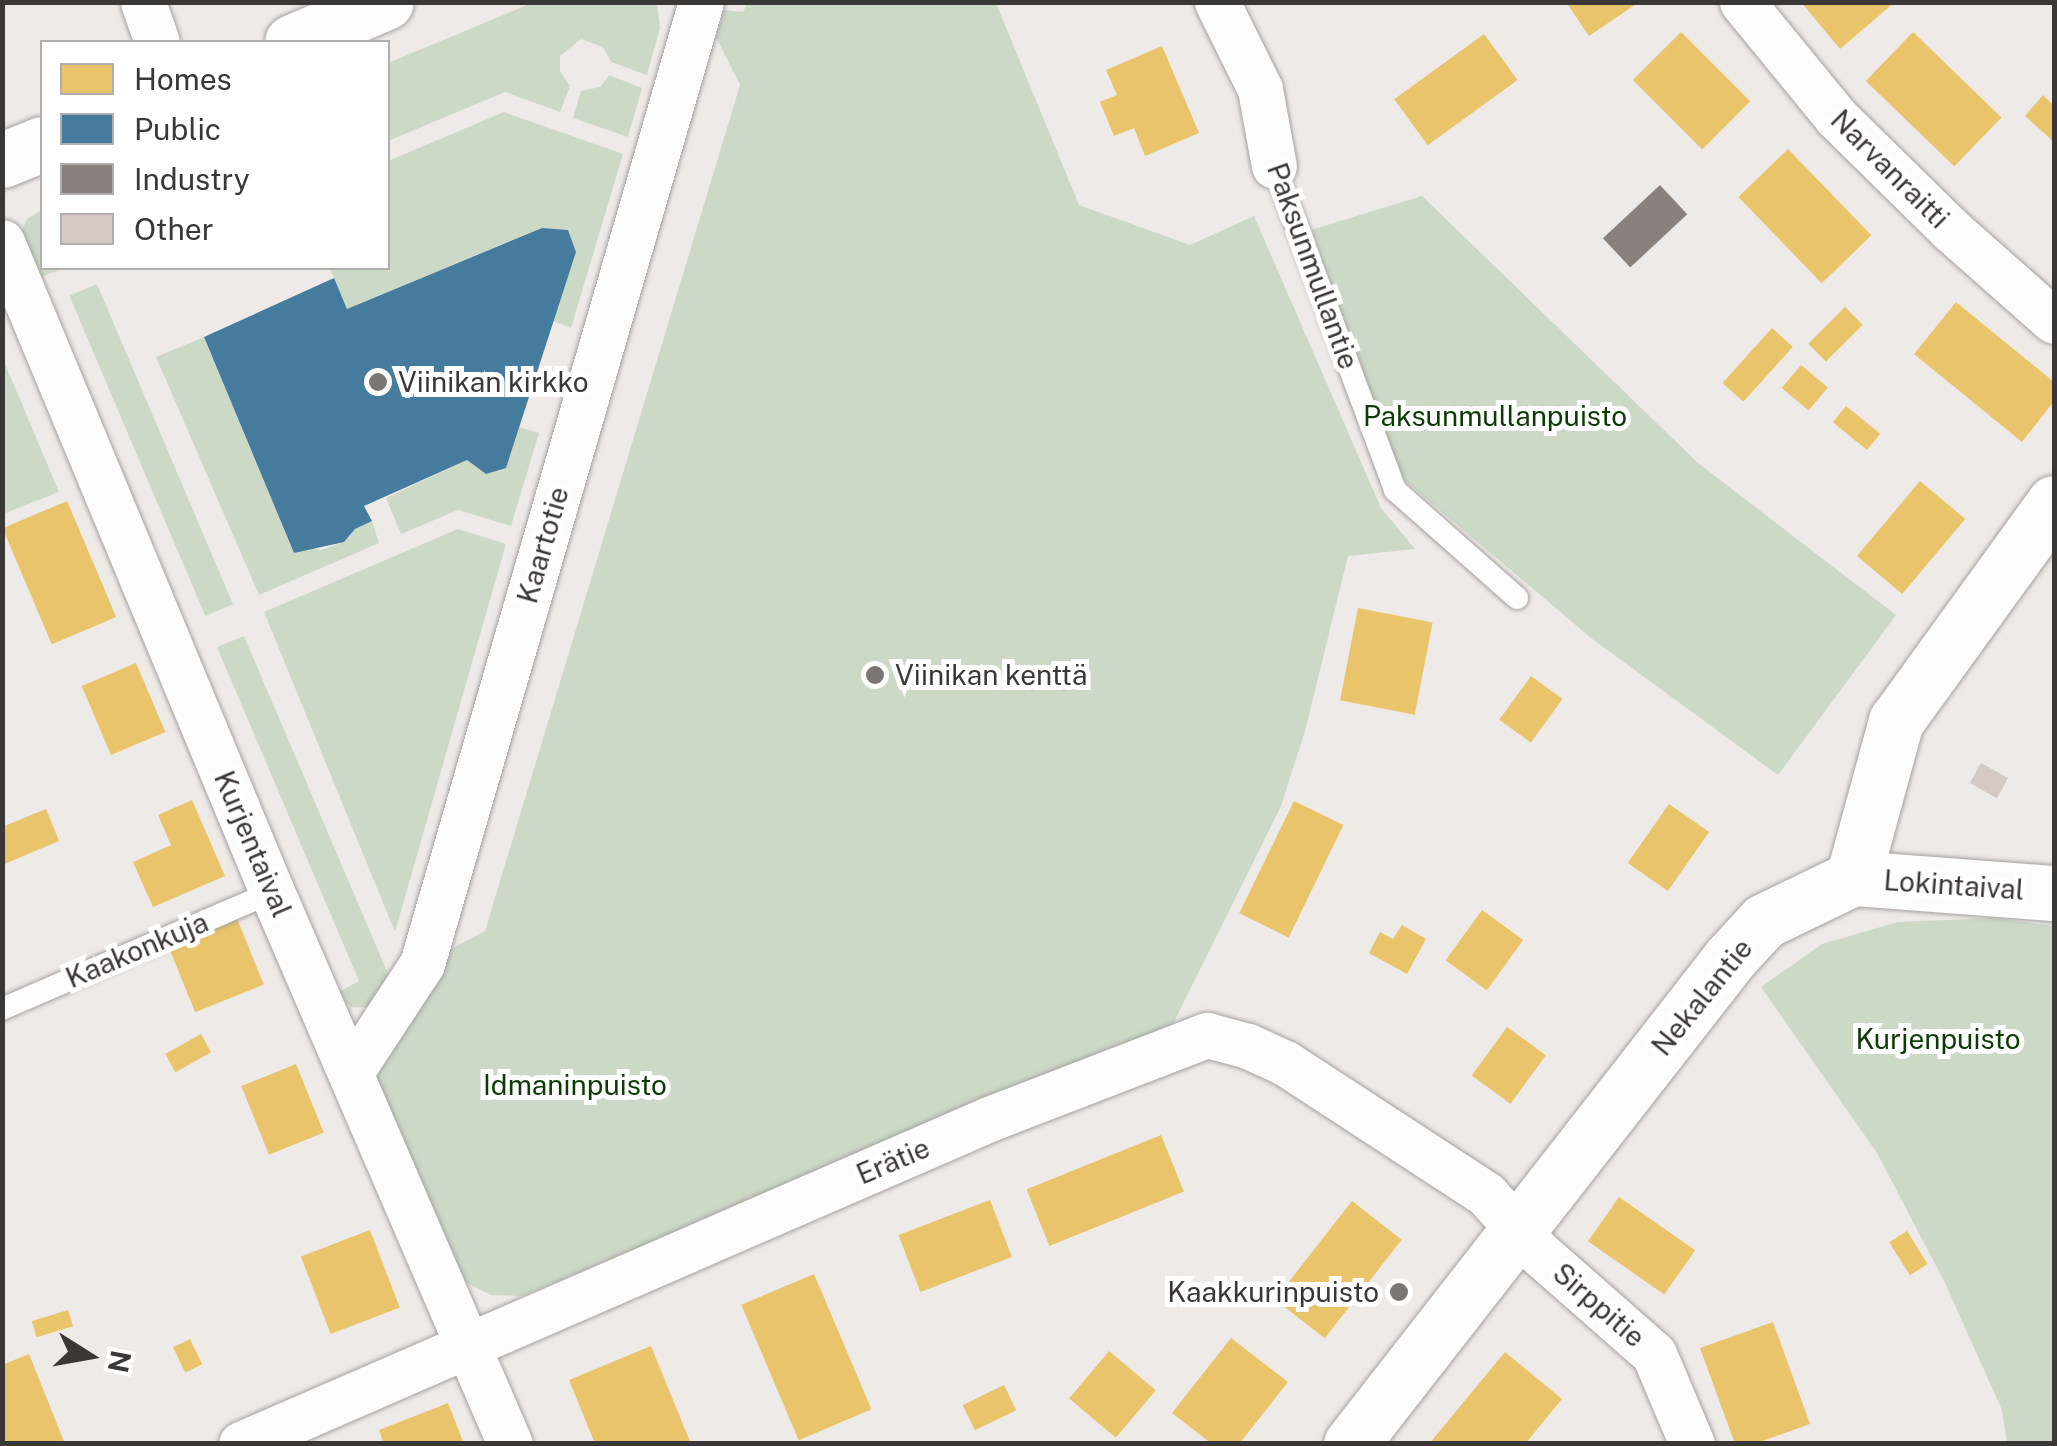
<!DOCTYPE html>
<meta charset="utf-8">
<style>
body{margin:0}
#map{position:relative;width:2057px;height:1446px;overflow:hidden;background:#eeeae8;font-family:"Public Sans",sans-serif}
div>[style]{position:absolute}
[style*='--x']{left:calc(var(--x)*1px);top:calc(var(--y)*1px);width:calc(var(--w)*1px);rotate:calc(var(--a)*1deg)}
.green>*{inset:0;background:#ccd9c7;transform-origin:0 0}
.homes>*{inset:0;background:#e9c46a;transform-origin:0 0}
.public>*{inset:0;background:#457b9d}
.industry>*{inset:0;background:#8a817c;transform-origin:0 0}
.building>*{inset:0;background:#d4c9c3;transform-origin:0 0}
.roads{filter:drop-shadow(0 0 2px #a4a1a0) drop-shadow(0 0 2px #a4a1a0)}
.lane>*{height:22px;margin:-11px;padding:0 11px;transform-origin:11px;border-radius:11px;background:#fcfcfc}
.street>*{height:45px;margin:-22.5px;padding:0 22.5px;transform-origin:22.5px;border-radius:22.5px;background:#fcfcfc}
.secondary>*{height:55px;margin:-27.5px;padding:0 27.5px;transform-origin:27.5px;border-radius:27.5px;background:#fcfcfc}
.dots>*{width:28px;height:28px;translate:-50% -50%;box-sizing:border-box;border:5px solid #fff;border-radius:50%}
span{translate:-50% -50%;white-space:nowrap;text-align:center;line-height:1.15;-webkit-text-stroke:10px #fff;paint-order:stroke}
.street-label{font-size:28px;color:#3a3836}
.poi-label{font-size:28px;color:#3a3836}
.left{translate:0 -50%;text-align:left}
.right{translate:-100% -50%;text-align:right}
.park-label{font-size:28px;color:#0d3b05}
.frame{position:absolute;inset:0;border:5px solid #3a3836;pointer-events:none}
.legend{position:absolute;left:40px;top:40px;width:350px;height:230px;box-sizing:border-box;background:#fff;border:2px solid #b0afaf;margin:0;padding:12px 18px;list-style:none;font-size:30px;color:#3a3836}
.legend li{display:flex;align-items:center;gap:20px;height:50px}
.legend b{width:50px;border:2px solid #b0afaf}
.north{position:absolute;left:40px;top:1306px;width:100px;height:100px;-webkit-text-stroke:8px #fff;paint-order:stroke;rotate:101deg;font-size:28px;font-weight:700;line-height:40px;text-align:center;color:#3a3836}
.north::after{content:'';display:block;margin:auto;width:35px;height:45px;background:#3a3836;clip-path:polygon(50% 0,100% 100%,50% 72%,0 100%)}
</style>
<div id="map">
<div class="green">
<div style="clip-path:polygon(657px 2px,660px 28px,647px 75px,611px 62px,603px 47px,581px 39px,560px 56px,560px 71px,570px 86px,560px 112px,505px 92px,388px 141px,388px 63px,532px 3px)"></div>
<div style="clip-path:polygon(748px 2px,996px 3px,1079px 205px,1190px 245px,1254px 216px,1381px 508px,1415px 549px,1348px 556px,1305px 731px,1281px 806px,1171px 1028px,522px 1296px,491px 1295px,463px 1281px,375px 1074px,387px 1047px,418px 1012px,440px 955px,485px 931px,740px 85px,716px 37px,724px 10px,743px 12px)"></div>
<div style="clip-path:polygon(609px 75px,642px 88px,628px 137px,573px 118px,581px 91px,600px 87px)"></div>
<div style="clip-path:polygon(504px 112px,623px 154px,571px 328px,553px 321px,576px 252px,567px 230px,541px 228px,347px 309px,330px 268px,388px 268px,388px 161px)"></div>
<div style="clip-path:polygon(1422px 196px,1698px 463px,1896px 615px,1778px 775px,1591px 638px,1403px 479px,1311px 230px)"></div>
<div style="clip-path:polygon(42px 210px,42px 268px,64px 268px,34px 280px,18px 240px,27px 219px)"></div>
<div style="left:97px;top:284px;width:348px;height:30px;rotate:67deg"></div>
<div style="clip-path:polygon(204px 337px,294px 553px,309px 547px,321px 550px,344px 542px,355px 529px,372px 521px,379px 543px,259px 595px,156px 357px)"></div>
<div style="clip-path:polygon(3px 359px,59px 492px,3px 514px,2px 514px)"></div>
<div style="clip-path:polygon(519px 427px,539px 433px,511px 526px,458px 510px,401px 534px,386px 498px,467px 460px,486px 474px,506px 468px)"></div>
<div style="clip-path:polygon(458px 529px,506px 544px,395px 932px,264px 612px)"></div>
<div style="clip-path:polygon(244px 636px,392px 983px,375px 1008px,351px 1007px,337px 993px,359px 981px,217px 647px)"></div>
<div style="clip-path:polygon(1992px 918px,2054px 926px,2054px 1443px,2007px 1443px,2002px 1410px,1945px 1283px,1877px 1153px,1761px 987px,1822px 944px,1898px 922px)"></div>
</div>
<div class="homes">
<div style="clip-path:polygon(1566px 2px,1639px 2px,1589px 36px)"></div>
<div style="clip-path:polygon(1801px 2px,1895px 2px,1840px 49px)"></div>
<div style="left:1681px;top:32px;width:98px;height:68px;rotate:45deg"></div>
<div style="left:1913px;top:32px;width:123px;height:68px;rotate:44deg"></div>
<div style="left:1484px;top:34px;width:57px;height:111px;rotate:54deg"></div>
<div style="clip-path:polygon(1162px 46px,1199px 133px,1145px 156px,1134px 128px,1114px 136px,1100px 102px,1117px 95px,1106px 70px)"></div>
<div style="clip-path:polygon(2043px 95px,2054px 106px,2054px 142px,2025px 116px)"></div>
<div style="left:1788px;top:149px;width:120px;height:69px;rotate:46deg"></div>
<div style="clip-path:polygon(1956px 302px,2054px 382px,2054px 401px,2022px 442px,1914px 354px)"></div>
<div style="left:1845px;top:307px;width:25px;height:52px;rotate:45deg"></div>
<div style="left:1772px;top:328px;width:28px;height:74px;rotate:42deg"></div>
<div style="left:1801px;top:365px;width:35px;height:30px;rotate:40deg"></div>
<div style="left:1846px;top:406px;width:44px;height:21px;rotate:39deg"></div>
<div style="left:1920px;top:481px;width:59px;height:98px;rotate:40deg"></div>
<div style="left:67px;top:501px;width:126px;height:70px;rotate:67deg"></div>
<div style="left:1358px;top:608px;width:76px;height:94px;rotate:11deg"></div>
<div style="left:136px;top:663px;width:75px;height:59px;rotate:67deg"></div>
<div style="left:1531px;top:676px;width:39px;height:54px;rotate:36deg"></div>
<div style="clip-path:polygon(192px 800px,225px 876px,153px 907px,133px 862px,171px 845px,158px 815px)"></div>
<div style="left:1294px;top:801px;width:55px;height:125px;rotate:26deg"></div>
<div style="left:1669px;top:804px;width:49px;height:72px;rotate:35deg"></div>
<div style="clip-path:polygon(46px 809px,59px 841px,2px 865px,2px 827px)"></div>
<div style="left:1482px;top:910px;width:51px;height:62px;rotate:36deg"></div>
<div style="left:236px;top:916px;width:74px;height:74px;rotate:68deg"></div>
<div style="clip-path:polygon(1402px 925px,1426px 939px,1407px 974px,1369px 953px,1380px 932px,1393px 939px)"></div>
<div style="left:1507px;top:1027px;width:48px;height:60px;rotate:36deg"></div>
<div style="left:201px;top:1034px;width:21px;height:41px;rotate:61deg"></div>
<div style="left:296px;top:1064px;width:74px;height:59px;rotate:68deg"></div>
<div style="left:1161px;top:1135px;width:61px;height:145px;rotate:68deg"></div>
<div style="left:1619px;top:1197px;width:93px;height:54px;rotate:35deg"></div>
<div style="left:990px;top:1200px;width:61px;height:98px;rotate:69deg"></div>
<div style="left:1352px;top:1201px;width:63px;height:125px;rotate:38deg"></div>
<div style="left:370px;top:1230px;width:83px;height:74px;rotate:69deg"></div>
<div style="left:1907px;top:1231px;width:39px;height:21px;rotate:58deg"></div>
<div style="left:814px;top:1274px;width:147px;height:79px;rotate:67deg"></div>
<div style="left:68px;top:1310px;width:17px;height:38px;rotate:73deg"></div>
<div style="clip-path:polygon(1773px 1322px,1810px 1424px,1754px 1444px,1735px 1444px,1700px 1348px)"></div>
<div style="clip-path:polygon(1231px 1338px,1288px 1382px,1239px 1444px,1212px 1444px,1172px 1413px)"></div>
<div style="left:190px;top:1339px;width:28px;height:19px;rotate:64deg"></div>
<div style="clip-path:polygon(651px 1346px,691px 1444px,595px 1444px,569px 1380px)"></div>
<div style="left:1109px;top:1351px;width:61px;height:62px;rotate:40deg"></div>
<div style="clip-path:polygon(1505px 1352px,1562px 1399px,1525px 1444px,1429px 1444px)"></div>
<div style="clip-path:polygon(29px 1354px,65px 1444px,2px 1444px,2px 1365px)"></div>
<div style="left:1004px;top:1385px;width:28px;height:46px;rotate:64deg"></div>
<div style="clip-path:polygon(448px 1403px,464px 1444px,384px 1444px,379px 1430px)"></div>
</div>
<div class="public">
<div style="clip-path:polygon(542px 228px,568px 230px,576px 252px,506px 468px,486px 474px,467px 460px,364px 506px,372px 521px,355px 529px,344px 542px,294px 553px,204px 337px,334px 278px,347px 309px)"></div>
</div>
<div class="industry">
<div style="left:1660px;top:185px;width:40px;height:78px;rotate:47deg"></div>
</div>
<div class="building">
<div style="left:1981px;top:763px;width:31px;height:23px;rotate:29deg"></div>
</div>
<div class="roads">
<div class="lane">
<div style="--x:1274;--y:166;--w:346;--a:69.5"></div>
<div style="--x:1395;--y:490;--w:163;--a:41.5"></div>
<div style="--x:2;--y:1009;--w:294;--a:-23.4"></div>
</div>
<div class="street">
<div style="--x:143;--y:2;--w:42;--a:70.7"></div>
<div style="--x:1217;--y:2;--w:97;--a:63.7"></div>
<div style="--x:1260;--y:89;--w:78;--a:79.7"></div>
<div style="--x:1742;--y:2;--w:149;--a:50.7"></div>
<div style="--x:1836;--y:117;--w:161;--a:44.5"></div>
<div style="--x:1951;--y:230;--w:137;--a:41.5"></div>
<div style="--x:2;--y:242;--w:704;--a:67.44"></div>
<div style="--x:272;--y:892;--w:601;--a:66.68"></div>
<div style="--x:351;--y:1072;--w:129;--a:-56.7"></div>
<div style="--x:422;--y:964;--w:1002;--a:-73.83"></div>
<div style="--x:241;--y:1444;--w:816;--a:-23.48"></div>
<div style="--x:989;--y:1119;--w:234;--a:-21.1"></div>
<div style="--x:1207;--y:1035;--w:42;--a:15"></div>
<div style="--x:1248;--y:1046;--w:41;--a:24.7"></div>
<div style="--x:1285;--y:1063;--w:240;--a:33.1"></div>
<div style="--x:1486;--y:1194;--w:79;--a:48.1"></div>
<div style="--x:1539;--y:1253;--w:153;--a:41.3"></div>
<div style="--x:1654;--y:1354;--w:98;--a:67.1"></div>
</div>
<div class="secondary">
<div style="--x:292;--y:42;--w:102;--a:-23.1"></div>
<div style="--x:2;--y:160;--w:43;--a:-21.8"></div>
<div style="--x:1853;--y:878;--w:163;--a:-74.7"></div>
<div style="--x:1896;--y:721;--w:269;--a:-54.1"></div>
<div style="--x:1351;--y:1444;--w:616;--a:-52.05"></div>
<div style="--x:1730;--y:958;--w:50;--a:-47.4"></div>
<div style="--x:1764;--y:921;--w:99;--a:-25.8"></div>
<div style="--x:1853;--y:878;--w:202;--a:4.3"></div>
</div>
</div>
<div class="dots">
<div style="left:378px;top:382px;background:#797674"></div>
<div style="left:875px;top:675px;background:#797674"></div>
<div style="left:1399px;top:1292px;background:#797674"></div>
</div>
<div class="street-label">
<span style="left:1890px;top:169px;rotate:45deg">Narvanraitti</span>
<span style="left:1313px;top:266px;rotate:70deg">Paksunmullantie</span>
<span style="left:543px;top:545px;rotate:-74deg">Kaartotie</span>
<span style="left:253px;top:844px;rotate:67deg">Kurjentaival</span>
<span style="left:1954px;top:885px;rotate:4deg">Lokintaival</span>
<span style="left:137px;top:950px;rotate:-23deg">Kaakonkuja</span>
<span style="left:1702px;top:997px;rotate:-51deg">Nekalantie</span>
<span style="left:893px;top:1161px;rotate:-23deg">Erätie</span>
<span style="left:1599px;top:1305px;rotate:41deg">Sirppitie</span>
</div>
<div class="poi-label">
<span class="left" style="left:398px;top:382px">Viinikan kirkko</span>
<span class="left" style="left:895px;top:675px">Viinikan kenttä</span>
<span class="right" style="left:1379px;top:1292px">Kaakkurinpuisto</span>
</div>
<div class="park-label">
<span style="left:1495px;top:416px">Paksunmullanpuisto</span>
<span style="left:1938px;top:1039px">Kurjenpuisto</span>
<span style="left:575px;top:1085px">Idmaninpuisto</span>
</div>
<div class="frame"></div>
<ul class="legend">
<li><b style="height:28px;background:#e9c46a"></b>Homes</li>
<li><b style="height:28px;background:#457b9d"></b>Public</li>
<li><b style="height:28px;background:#8a817c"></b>Industry</li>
<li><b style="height:28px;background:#d4c9c3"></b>Other</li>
</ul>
<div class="north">N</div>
</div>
